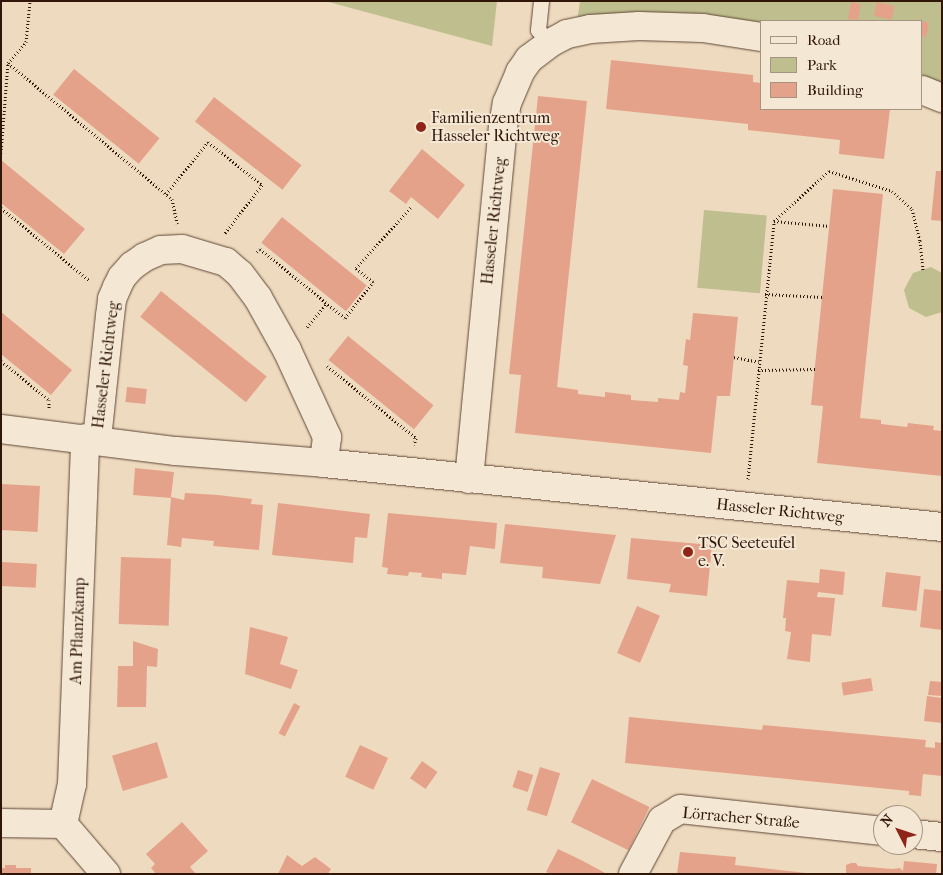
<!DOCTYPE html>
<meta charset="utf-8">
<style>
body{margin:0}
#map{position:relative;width:943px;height:875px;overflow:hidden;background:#eedbbf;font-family:"IM FELL French Canon",serif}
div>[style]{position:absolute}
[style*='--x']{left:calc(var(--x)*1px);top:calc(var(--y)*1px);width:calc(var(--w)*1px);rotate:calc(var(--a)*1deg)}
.green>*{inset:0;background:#bfbe8e;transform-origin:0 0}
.building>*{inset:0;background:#e5a28a;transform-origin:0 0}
.path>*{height:3px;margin-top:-1.5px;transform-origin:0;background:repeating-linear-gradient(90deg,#301509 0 1px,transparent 0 3.5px)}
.roads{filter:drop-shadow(0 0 1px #604636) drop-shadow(0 0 1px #604636)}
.lane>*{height:15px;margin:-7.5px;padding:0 7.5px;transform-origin:7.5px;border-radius:7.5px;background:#f4e8d5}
.street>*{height:28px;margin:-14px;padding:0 14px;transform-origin:14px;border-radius:14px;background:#f4e8d5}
.dots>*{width:14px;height:14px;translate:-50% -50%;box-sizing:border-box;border:2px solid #f4e8d5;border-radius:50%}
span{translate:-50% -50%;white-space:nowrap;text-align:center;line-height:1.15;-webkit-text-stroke:4px #f4e8d5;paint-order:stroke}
.poi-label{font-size:16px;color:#301509}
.left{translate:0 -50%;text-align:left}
.street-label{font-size:16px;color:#301509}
.frame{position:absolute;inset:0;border:2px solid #301509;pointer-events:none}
.legend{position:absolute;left:760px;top:20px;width:162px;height:90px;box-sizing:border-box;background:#f4e8d5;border:1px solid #a69483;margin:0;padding:6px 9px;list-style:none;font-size:15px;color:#301509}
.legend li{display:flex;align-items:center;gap:10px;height:25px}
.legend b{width:25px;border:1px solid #a69483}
.north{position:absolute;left:873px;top:805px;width:50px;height:50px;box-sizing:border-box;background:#f4e8d5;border:1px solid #a69483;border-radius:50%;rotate:311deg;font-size:14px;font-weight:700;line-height:20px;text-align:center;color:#301509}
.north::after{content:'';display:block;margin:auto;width:18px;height:22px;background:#8f2418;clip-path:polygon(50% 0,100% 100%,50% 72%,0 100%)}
</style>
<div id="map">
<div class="green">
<div style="clip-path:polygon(325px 1px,497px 1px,492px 46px,399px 21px)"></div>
<div style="clip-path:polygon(580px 1px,942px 1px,942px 93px,922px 84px,922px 21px,762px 21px,762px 32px,577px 22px)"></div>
<div style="left:704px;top:210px;width:63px;height:78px;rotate:5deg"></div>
<div style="clip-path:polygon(931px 267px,942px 273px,942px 312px,926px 317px,909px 308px,904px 290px,913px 273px)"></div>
</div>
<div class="building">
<div style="left:851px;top:2px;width:10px;height:17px;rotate:11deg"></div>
<div style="left:877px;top:2px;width:18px;height:14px;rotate:13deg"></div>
<div style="clip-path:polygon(922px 21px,929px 23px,926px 37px,922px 36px)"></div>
<div style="clip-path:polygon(611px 60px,753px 75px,753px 82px,762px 83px,762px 109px,890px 109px,884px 159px,839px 154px,840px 140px,748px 130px,748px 124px,606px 109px)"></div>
<div style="left:74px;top:69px;width:110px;height:33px;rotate:39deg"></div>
<div style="clip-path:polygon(538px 96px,587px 101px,557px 387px,578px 390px,578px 394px,605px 397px,605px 392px,631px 395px,631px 400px,658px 402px,658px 398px,679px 400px,680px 392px,685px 393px,688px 366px,683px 365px,686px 339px,690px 340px,693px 313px,738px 317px,730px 396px,717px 396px,711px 453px,515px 433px,521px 375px,509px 374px)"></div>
<div style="left:214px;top:97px;width:111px;height:31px;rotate:38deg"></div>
<div style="clip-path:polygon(422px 149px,465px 185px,438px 219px,411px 197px,406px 204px,389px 191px)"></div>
<div style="clip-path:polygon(1px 160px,85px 229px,64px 254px,1px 203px)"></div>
<div style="clip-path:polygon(936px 171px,942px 171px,942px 221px,931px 220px)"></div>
<div style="clip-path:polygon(833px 189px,883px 194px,860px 418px,881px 420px,881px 424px,907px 427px,908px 423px,934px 426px,933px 430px,942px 431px,942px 476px,817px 463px,823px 406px,811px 405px)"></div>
<div style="left:282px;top:217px;width:109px;height:33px;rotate:39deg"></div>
<div style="left:161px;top:291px;width:136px;height:33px;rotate:39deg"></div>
<div style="clip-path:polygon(1px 312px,72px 370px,51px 395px,1px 354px)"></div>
<div style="left:348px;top:336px;width:110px;height:31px;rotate:39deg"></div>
<div style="left:127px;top:387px;width:20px;height:15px;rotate:6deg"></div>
<div style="clip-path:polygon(135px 468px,174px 472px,171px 497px,184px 500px,185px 493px,218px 495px,252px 499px,251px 504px,263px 505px,259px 550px,213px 546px,214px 541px,182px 538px,181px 547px,167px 545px,171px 498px,133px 495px)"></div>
<div style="left:1px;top:484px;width:39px;height:46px;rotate:3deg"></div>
<div style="clip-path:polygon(278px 503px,370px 514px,367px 538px,355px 537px,353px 563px,272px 555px)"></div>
<div style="clip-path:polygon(388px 513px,497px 523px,495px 549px,470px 546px,466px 575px,442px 573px,442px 579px,421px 577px,422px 573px,409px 572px,408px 576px,387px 574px,388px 568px,382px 567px)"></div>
<div style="clip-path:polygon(505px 524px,616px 535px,600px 584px,542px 578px,543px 567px,500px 563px)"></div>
<div style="clip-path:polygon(631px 538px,712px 545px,707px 596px,669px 592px,671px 584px,627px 579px)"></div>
<div style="left:121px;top:557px;width:50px;height:67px;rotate:2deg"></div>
<div style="left:1px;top:562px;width:36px;height:24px;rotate:3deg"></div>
<div style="clip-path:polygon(820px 569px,845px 572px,843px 595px,818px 592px,817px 597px,835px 598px,831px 636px,812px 634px,810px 662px,787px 659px,791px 632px,785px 631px,786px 618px,783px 618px,787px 580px,819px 583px)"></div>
<div style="left:886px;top:572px;width:35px;height:35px;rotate:7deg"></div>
<div style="clip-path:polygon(924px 589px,942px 591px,942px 630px,920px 627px)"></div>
<div style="left:637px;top:606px;width:25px;height:51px;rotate:23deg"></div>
<div style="clip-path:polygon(250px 627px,288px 637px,280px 664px,298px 670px,291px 689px,245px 674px)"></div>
<div style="clip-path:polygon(133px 641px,158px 649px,157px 667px,147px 666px,146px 707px,117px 707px,118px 666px,133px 666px)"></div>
<div style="left:871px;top:678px;width:13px;height:30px;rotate:81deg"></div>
<div style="clip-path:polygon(930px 681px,942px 682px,942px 696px,928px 695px)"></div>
<div style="clip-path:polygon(927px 696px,942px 698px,942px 723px,924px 721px)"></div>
<div style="left:294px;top:703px;width:7px;height:34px;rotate:27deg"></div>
<div style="clip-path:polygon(629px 717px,762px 730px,763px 725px,926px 740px,925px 747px,935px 748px,935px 742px,942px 743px,942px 776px,923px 774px,921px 796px,909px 795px,909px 791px,625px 763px)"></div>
<div style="left:157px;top:742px;width:37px;height:47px;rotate:73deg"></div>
<div style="left:360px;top:745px;width:31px;height:35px;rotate:25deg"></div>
<div style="left:422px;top:761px;width:19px;height:21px;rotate:35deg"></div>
<div style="left:540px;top:767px;width:21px;height:45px;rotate:17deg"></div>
<div style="left:518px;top:770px;width:16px;height:18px;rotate:18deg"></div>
<div style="left:592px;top:779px;width:64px;height:48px;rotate:26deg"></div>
<div style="clip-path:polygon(182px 822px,208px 851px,190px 867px,196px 874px,156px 874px,151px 868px,155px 864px,146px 854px)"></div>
<div style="clip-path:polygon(558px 849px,581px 860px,607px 874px,551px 874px,546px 872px)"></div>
<div style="clip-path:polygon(680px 852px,736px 857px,735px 865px,815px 874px,677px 874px)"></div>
<div style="clip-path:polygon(287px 855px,302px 866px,315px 857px,331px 869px,328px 874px,278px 874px)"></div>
<div style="clip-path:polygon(904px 861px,937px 864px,936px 874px,846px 874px,846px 865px,851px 863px,856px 863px,858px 866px,892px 869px,900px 868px,903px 871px)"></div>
<div style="clip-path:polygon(5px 865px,16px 865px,16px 868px,31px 868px,31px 874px,1px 874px,1px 868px,5px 868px)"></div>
</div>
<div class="path">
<div style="--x:8;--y:63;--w:213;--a:39.7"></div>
<div style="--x:172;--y:199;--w:25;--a:78"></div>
<div style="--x:1;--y:153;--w:90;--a:-85.6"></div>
<div style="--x:8;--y:63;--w:28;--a:-49"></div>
<div style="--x:26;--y:42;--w:41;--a:-84.4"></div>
<div style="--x:166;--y:194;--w:67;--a:-51.1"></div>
<div style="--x:208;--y:142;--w:69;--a:38.5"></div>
<div style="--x:262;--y:185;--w:61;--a:127.6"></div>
<div style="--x:1;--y:208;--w:115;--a:39.4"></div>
<div style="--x:774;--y:221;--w:56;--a:5.1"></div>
<div style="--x:257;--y:252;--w:4;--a:-45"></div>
<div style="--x:260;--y:249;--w:109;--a:39.1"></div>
<div style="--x:345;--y:318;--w:46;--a:-52.1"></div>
<div style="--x:373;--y:282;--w:22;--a:-141"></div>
<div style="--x:356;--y:268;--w:84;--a:-47.9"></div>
<div style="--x:765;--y:294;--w:58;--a:3"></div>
<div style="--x:307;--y:327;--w:31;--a:-50"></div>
<div style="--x:734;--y:357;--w:25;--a:11"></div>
<div style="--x:1;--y:361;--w:62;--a:39.1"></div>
<div style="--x:49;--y:400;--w:8;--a:90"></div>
<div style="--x:327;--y:366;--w:114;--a:39"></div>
<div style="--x:416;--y:438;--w:7;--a:106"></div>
<div style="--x:758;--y:370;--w:57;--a:-1"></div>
<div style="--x:748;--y:479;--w:259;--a:-84.2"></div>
<div style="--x:774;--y:221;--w:74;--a:-42.3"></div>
<div style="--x:829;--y:171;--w:66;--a:17.6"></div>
<div style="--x:892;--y:191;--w:27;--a:42"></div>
<div style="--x:912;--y:209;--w:33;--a:76"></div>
<div style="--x:920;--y:241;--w:29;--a:84"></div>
</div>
<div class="roads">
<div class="lane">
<div style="--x:541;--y:1;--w:29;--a:96"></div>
<div style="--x:538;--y:30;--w:18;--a:47"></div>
</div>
<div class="street">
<div style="--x:922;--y:90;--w:22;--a:22"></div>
<div style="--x:1;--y:429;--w:176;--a:7.2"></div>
<div style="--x:176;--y:451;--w:148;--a:4.6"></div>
<div style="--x:324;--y:463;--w:621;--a:5.91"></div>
<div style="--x:97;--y:439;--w:124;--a:-84"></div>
<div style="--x:110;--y:316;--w:17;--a:-83"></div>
<div style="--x:112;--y:299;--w:13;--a:-67"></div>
<div style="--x:117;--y:287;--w:11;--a:-63"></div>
<div style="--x:122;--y:277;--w:15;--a:-48"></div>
<div style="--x:132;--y:266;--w:16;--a:-35"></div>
<div style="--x:145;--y:257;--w:17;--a:-24"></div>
<div style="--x:161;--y:250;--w:21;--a:-3"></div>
<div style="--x:182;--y:249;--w:46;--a:16.5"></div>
<div style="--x:226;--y:262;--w:18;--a:41"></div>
<div style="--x:240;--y:274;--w:30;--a:53"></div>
<div style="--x:258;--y:298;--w:60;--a:60.9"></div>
<div style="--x:287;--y:350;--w:96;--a:65.3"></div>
<div style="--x:327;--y:437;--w:26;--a:97"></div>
<div style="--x:469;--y:479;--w:354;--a:-84.5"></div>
<div style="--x:503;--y:127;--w:24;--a:-81"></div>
<div style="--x:507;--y:103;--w:34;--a:-67"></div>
<div style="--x:520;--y:72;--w:16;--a:-55"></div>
<div style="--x:529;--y:59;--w:26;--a:-37"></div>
<div style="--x:550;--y:43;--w:19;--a:-28"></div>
<div style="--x:567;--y:34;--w:24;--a:-12"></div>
<div style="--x:590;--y:29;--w:49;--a:-3.5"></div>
<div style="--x:639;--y:26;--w:64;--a:1.8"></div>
<div style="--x:703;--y:28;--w:60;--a:8.7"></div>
<div style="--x:1;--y:823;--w:62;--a:0.9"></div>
<div style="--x:63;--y:824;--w:66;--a:49.3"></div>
<div style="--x:63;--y:824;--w:41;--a:-77.3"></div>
<div style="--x:72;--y:784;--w:346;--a:-87.8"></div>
<div style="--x:913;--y:834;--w:29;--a:6"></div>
<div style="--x:633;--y:874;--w:61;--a:-61.8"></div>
<div style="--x:662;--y:820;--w:21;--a:-31"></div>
<div style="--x:680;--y:809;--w:204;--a:6.2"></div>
</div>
</div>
<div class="dots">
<div style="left:421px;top:127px;background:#8f2418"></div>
<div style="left:688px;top:552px;background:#8f2418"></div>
</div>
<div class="poi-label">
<span class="left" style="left:431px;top:127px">Familienzentrum<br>Hasseler Richtweg</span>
<span class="left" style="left:698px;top:552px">TSC Seeteufel<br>e. V.</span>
</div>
<div class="street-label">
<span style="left:494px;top:221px;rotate:-84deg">Hasseler Richtweg</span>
<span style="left:106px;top:365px;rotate:-83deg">Hasseler Richtweg</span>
<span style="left:780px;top:511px;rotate:6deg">Hasseler Richtweg</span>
<span style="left:78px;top:631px;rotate:-88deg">Am Pflanzkamp</span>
<span style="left:741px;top:818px;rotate:5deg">Lörracher Straße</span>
</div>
<div class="frame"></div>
<ul class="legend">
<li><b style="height:6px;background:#f4e8d5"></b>Road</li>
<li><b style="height:14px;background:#bfbe8e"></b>Park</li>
<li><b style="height:14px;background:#e5a28a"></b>Building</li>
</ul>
<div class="north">N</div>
</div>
